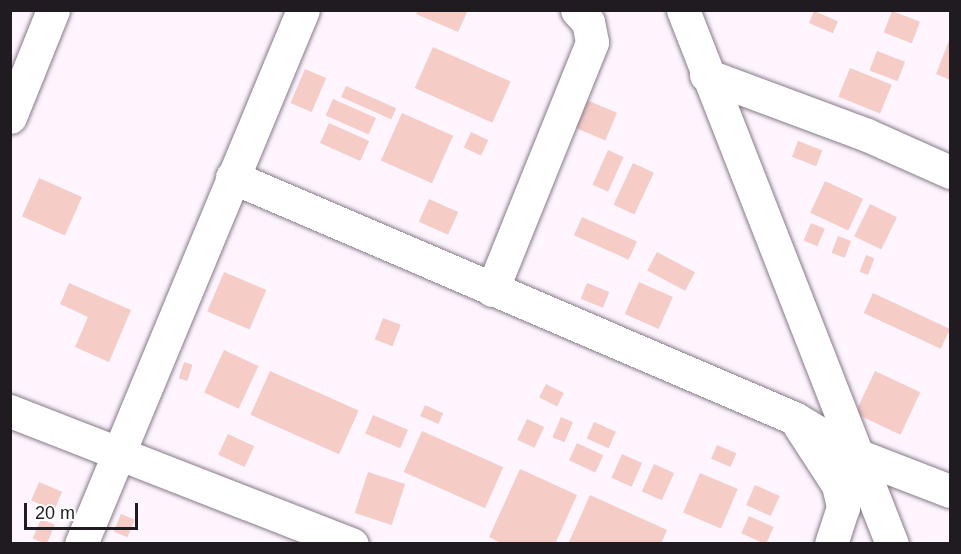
<!DOCTYPE html>
<style>
body{margin:0}
#map{position:relative;width:961px;height:554px;overflow:hidden;background:#fef5ff;font-family:Arial,sans-serif}
div>[style]{position:absolute}
[style*='--x']{left:calc(var(--x)*1px);top:calc(var(--y)*1px);width:calc(var(--w)*1px);rotate:calc(var(--a)*1deg)}
.building>*{inset:0;background:#f5ccc6;transform-origin:0 0}
.roads{filter:drop-shadow(0 0 2px #867a87) drop-shadow(0 0 2px #867a87)}
.minor>*{height:33px;margin:-16.5px;padding:0 16.5px;transform-origin:16.5px;border-radius:16.5px;background:#fff}
span{translate:-50% -50%;white-space:nowrap;text-align:center;line-height:1.15;-webkit-text-stroke:6px #fff;paint-order:stroke}
.frame{position:absolute;inset:0;border:12px solid #201b20;pointer-events:none}
.scale{position:absolute;left:24px;top:503px;width:114px;height:27px;box-sizing:border-box;border:3px solid #201b20;border-top:0;padding-left:8px;font-size:18px;line-height:21px;white-space:nowrap;color:#201b20;-webkit-text-stroke:4px #fff;paint-order:stroke}
</style>
<div id="map">
<div class="building">
<div style="clip-path:polygon(418px 10px,468px 10px,458px 32px,416px 14px)"></div>
<div style="left:814px;top:11px;width:26px;height:13px;rotate:23deg"></div>
<div style="left:892px;top:11px;width:30px;height:23px;rotate:21deg"></div>
<div style="clip-path:polygon(950px 38px,950px 80px,936px 74px)"></div>
<div style="left:433px;top:47px;width:85px;height:45px;rotate:24deg"></div>
<div style="left:877px;top:51px;width:30px;height:21px;rotate:21deg"></div>
<div style="left:850px;top:68px;width:45px;height:31px;rotate:22deg"></div>
<div style="left:305px;top:69px;width:23px;height:37px;rotate:23deg"></div>
<div style="left:346px;top:86px;width:55px;height:12px;rotate:24deg"></div>
<div style="left:582px;top:98px;width:38px;height:30px;rotate:23deg"></div>
<div style="left:333px;top:99px;width:47px;height:18px;rotate:24deg"></div>
<div style="left:402px;top:113px;width:56px;height:52px;rotate:24deg"></div>
<div style="left:329px;top:123px;width:44px;height:22px;rotate:24deg"></div>
<div style="left:471px;top:132px;width:19px;height:17px;rotate:25deg"></div>
<div style="left:798px;top:141px;width:26px;height:17px;rotate:21deg"></div>
<div style="left:608px;top:150px;width:17px;height:38px;rotate:24deg"></div>
<div style="left:633px;top:163px;width:23px;height:46px;rotate:25deg"></div>
<div style="left:39px;top:178px;width:47px;height:42px;rotate:24deg"></div>
<div style="left:825px;top:181px;width:42px;height:35px;rotate:25deg"></div>
<div style="left:429px;top:199px;width:32px;height:25px;rotate:24deg"></div>
<div style="left:870px;top:204px;width:30px;height:36px;rotate:26deg"></div>
<div style="left:582px;top:217px;width:60px;height:20px;rotate:24deg"></div>
<div style="left:811px;top:223px;width:15px;height:19px;rotate:23deg"></div>
<div style="left:838px;top:236px;width:14px;height:18px;rotate:21deg"></div>
<div style="left:657px;top:252px;width:43px;height:21px;rotate:28deg"></div>
<div style="left:866px;top:255px;width:9px;height:18px;rotate:21deg"></div>
<div style="left:224px;top:272px;width:46px;height:43px;rotate:23deg"></div>
<div style="left:639px;top:282px;width:37px;height:35px;rotate:24deg"></div>
<div style="clip-path:polygon(69px 283px,131px 310px,109px 362px,75px 347px,88px 317px,60px 304px)"></div>
<div style="left:587px;top:283px;width:24px;height:17px;rotate:22deg"></div>
<div style="left:873px;top:293px;width:85px;height:22px;rotate:25deg"></div>
<div style="left:383px;top:318px;width:19px;height:23px;rotate:21deg"></div>
<div style="left:224px;top:350px;width:38px;height:47px;rotate:25deg"></div>
<div style="left:184px;top:362px;width:9px;height:17px;rotate:18deg"></div>
<div style="left:270px;top:371px;width:97px;height:48px;rotate:24deg"></div>
<div style="left:875px;top:371px;width:50px;height:47px;rotate:25deg"></div>
<div style="left:546px;top:384px;width:20px;height:15px;rotate:27deg"></div>
<div style="left:425px;top:405px;width:20px;height:12px;rotate:24deg"></div>
<div style="left:373px;top:415px;width:38px;height:20px;rotate:23deg"></div>
<div style="left:561px;top:417px;width:13px;height:22px;rotate:23deg"></div>
<div style="left:527px;top:419px;width:19px;height:23px;rotate:25deg"></div>
<div style="left:594px;top:422px;width:24px;height:18px;rotate:24deg"></div>
<div style="left:422px;top:431px;width:89px;height:45px;rotate:24deg"></div>
<div style="left:228px;top:434px;width:29px;height:23px;rotate:25deg"></div>
<div style="left:577px;top:443px;width:29px;height:19px;rotate:25deg"></div>
<div style="left:717px;top:445px;width:21px;height:15px;rotate:23deg"></div>
<div style="left:622px;top:454px;width:22px;height:26px;rotate:24deg"></div>
<div style="left:654px;top:464px;width:22px;height:30px;rotate:24deg"></div>
<div style="clip-path:polygon(520px 469px,577px 495px,555px 544px,503px 544px,489px 537px)"></div>
<div style="left:368px;top:472px;width:39px;height:43px;rotate:18deg"></div>
<div style="left:700px;top:473px;width:41px;height:43px;rotate:23deg"></div>
<div style="left:39px;top:482px;width:25px;height:20px;rotate:23deg"></div>
<div style="left:755px;top:485px;width:27px;height:22px;rotate:24deg"></div>
<div style="clip-path:polygon(590px 495px,667px 530px,661px 544px,569px 542px)"></div>
<div style="left:121px;top:514px;width:15px;height:19px;rotate:23deg"></div>
<div style="left:749px;top:516px;width:27px;height:19px;rotate:24deg"></div>
<div style="left:41px;top:519px;width:15px;height:21px;rotate:23deg"></div>
</div>
<div class="roads">
<div class="minor">
<div style="--x:683;--y:10;--w:573;--a:68.63"></div>
<div style="--x:706;--y:75;--w:172;--a:20.4"></div>
<div style="--x:867;--y:135;--w:91;--a:24"></div>
<div style="--x:10;--y:117;--w:115;--a:-68.1"></div>
<div style="--x:232;--y:177;--w:611;--a:23.21"></div>
<div style="--x:794;--y:418;--w:70;--a:31"></div>
<div style="--x:854;--y:454;--w:103;--a:21.1"></div>
<div style="--x:492;--y:290;--w:267;--a:-68"></div>
<div style="--x:592;--y:42;--w:20;--a:-101"></div>
<div style="--x:588;--y:22;--w:16;--a:-133"></div>
<div style="--x:10;--y:411;--w:367;--a:21.3"></div>
<div style="--x:799;--y:425;--w:72;--a:57"></div>
<div style="--x:838;--y:485;--w:23;--a:77"></div>
<div style="--x:843;--y:507;--w:39;--a:108"></div>
<div style="--x:81;--y:544;--w:578;--a:-67.43"></div>
</div>
</div>
<div class="frame"></div>
<div class="scale">20 m</div>
</div>
